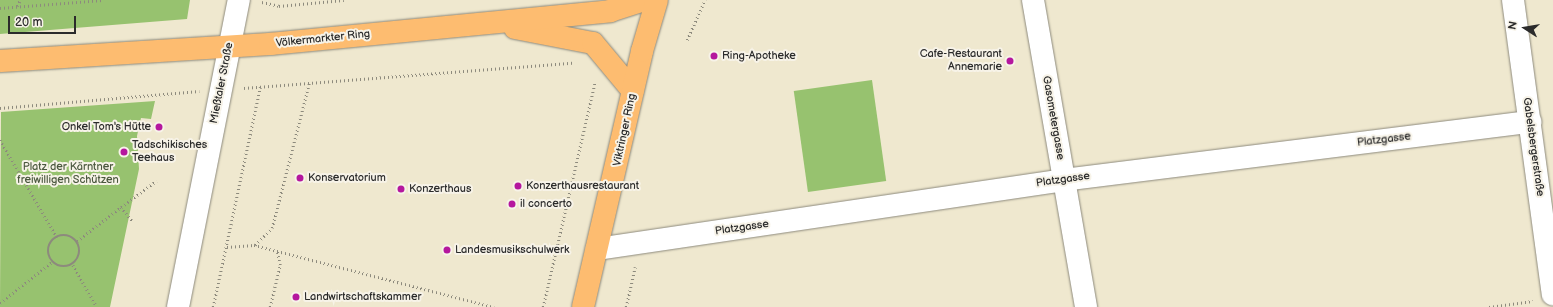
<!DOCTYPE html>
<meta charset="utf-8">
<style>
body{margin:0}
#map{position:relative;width:1553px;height:307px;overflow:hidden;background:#efe8cf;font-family:"Balsamiq Sans",sans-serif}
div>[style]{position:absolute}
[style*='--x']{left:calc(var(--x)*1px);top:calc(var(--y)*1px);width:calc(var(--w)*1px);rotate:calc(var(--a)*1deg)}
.green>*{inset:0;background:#97c26f;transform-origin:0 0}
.path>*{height:2.5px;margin-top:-1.25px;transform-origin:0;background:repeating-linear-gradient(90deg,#8d8a7d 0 1px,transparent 0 4px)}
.path>.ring{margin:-1.25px;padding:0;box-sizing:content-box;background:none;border:2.5px solid #8d8a7d;border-radius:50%}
.roads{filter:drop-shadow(0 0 1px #8d8a7d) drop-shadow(0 0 1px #8d8a7d)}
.minor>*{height:22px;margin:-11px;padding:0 11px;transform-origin:11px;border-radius:11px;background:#fff}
.tertiary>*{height:22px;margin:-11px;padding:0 11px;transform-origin:11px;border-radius:11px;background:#fff}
.primary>*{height:22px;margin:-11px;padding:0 11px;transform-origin:11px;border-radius:11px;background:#fdbc70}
.dots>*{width:11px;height:11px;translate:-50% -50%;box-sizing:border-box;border:2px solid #f7f3e8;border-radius:50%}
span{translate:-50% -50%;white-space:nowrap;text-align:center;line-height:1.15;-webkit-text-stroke:4px #f7f3e8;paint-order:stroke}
.street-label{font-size:11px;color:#2b2b2b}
.poi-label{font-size:11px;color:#2b2b2b}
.right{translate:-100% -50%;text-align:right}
.left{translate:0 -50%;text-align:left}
.park-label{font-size:11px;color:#4b583f}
.north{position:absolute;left:1505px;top:8px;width:40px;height:40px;-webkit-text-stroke:3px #f7f3e8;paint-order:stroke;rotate:282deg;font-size:11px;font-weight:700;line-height:16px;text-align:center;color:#2b2b2b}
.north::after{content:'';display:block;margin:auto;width:14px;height:18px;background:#2b2b2b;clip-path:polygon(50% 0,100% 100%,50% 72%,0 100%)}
.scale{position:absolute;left:8px;top:16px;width:68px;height:18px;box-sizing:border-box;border:2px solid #2b2b2b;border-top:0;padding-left:5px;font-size:12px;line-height:14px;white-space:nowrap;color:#2b2b2b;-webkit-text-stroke:3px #f7f3e8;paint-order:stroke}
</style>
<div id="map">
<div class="green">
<div style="clip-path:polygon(0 0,190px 0,187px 19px,0 34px)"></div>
<div style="left:872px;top:80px;width:102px;height:79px;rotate:82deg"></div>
<div style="clip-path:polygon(155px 101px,151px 119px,141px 118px,137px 136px,139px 169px,110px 307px,0 307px,1px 112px)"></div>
</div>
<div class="path">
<div style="--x:262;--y:2;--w:17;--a:13"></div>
<div style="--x:279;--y:6;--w:65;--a:-5.3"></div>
<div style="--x:17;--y:6;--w:7;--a:-63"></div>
<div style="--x:0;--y:8;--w:103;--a:-4.4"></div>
<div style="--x:687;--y:40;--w:44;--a:-65.8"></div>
<div style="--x:244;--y:88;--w:329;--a:-4.4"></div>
<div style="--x:0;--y:108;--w:200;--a:-4.9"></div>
<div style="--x:0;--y:140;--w:113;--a:59.6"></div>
<div style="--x:121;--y:207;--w:44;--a:-36.6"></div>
<div class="ring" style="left:48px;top:235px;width:29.5px;height:29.5px"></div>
<div style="--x:77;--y:241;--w:56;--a:-37.7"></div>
<div style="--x:121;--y:207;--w:19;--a:51"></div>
<div style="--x:255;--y:245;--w:24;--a:-45"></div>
<div style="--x:272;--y:228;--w:149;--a:-75.6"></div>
<div style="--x:227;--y:247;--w:27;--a:-4"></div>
<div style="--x:254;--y:245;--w:248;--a:14.5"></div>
<div style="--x:73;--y:265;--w:48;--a:60.3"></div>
<div style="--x:0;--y:303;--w:66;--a:-38.3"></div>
<div style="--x:213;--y:307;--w:225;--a:-77.9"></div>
<div style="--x:270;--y:307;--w:43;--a:-76.6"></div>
<div style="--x:280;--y:265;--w:14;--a:-102"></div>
<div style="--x:543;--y:307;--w:232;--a:-77"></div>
<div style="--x:626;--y:307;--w:41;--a:-77.3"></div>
<div style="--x:1489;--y:307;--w:44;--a:-7.8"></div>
</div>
<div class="roads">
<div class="minor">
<div style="--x:1033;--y:0;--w:312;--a:80.2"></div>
<div style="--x:597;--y:249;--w:471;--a:-8.4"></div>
<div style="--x:1063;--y:180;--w:471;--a:-7.1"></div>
<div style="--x:178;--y:307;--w:313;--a:-78.8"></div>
</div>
<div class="tertiary">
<div style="--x:1513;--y:0;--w:297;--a:82.3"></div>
</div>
<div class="primary">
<div style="--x:515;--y:28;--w:79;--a:10.9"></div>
<div style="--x:593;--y:43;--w:62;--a:50.2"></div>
<div style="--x:0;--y:61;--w:271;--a:-3.6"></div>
<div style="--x:270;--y:44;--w:342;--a:-5.5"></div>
<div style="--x:610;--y:11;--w:35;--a:-18"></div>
<div style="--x:583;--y:307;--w:263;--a:-77"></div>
<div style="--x:642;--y:51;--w:53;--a:-73.6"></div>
</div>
</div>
<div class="dots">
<div style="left:714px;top:56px;background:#b5179e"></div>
<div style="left:1010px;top:61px;background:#b5179e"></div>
<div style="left:159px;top:127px;background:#b5179e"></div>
<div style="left:124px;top:152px;background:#b5179e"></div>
<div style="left:300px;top:178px;background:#b5179e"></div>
<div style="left:518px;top:186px;background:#b5179e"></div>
<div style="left:401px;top:189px;background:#b5179e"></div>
<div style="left:512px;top:204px;background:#b5179e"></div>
<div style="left:447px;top:250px;background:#b5179e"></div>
<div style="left:296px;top:297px;background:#b5179e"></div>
</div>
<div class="street-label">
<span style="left:323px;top:39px;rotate:-6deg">Völkermarkter Ring</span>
<span style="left:222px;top:83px;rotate:-79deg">Mießtaler Straße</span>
<span style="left:1053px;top:118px;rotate:80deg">Gasometergasse</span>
<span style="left:625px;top:130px;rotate:-78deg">Viktringer Ring</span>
<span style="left:1384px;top:140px;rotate:-7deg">Platzgasse</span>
<span style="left:1533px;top:147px;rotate:82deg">Gabelsbergerstraße</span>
<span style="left:1063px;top:180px;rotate:-8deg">Platzgasse</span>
<span style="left:742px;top:228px;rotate:-8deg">Platzgasse</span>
</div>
<div class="poi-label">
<span class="right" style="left:1002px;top:61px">Cafe-Restaurant<br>Annemarie</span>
<span class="left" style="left:722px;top:56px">Ring-Apotheke</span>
<span class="right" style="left:151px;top:127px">Onkel Tom's Hütte</span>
<span class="left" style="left:132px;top:152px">Tadschikisches<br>Teehaus</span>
<span class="left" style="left:308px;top:178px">Konservatorium</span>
<span class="left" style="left:526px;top:186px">Konzerthausrestaurant</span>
<span class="left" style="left:409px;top:189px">Konzerthaus</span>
<span class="left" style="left:520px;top:204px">il concerto</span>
<span class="left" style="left:455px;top:250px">Landesmusikschulwerk</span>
<span class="left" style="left:304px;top:297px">Landwirtschaftskammer</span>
</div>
<div class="park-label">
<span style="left:68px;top:174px">Platz der Kärntner<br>freiwilligen Schützen</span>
</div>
<div class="north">N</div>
<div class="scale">20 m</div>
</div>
